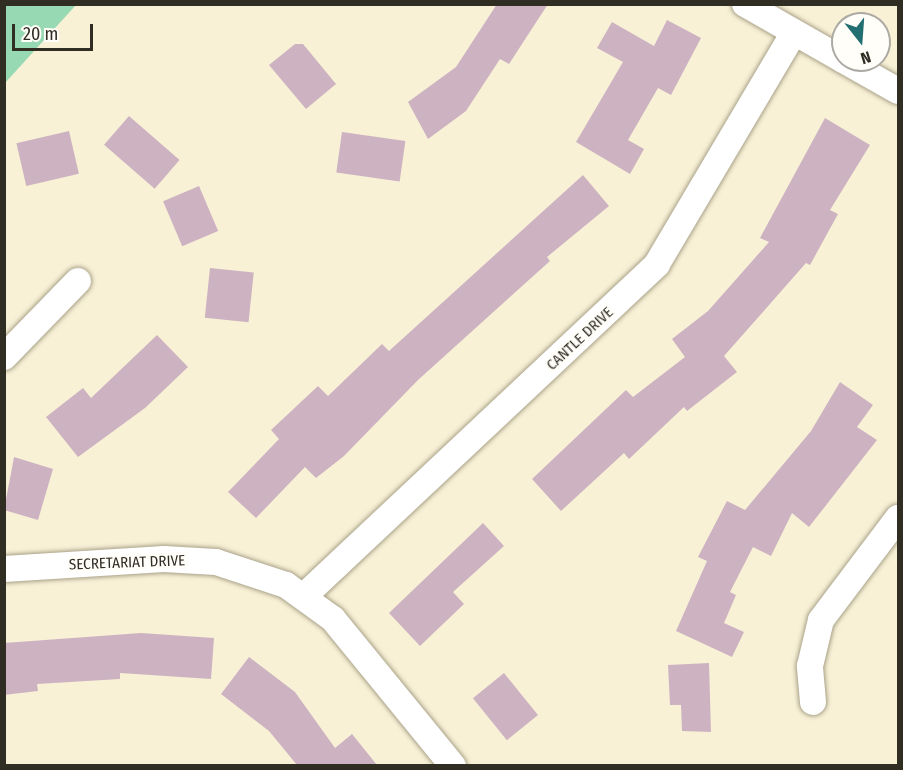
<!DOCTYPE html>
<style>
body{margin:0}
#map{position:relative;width:903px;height:770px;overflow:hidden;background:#f8f1d6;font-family:"Fira Sans Condensed",sans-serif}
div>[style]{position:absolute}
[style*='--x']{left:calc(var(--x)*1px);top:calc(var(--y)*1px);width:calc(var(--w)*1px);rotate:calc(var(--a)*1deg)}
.green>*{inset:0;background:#97d9b2}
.building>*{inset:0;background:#cdb3c2;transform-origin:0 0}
.roads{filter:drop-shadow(0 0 2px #a9a289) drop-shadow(0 0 2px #a9a289)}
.street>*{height:26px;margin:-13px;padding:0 13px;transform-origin:13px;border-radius:13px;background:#fff}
span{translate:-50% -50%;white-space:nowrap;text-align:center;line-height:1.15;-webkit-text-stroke:5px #fffef8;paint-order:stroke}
.street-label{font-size:15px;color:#302d23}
.frame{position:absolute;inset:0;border:6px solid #302d23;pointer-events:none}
.north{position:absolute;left:831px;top:12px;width:60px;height:60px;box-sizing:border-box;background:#fffef8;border:2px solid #acaaa3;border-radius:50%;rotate:163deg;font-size:16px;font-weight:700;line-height:24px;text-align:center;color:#302d23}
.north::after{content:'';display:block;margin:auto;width:21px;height:27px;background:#236e71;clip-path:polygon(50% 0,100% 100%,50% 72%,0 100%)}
.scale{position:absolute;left:12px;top:24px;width:81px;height:27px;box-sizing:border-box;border:3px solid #302d23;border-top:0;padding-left:8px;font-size:18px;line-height:21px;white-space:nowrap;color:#302d23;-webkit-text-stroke:4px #fffef8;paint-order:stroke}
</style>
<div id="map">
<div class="green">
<div style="clip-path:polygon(5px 4px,76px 5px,5px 83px,4px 5px)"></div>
</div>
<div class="building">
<div style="clip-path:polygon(497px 4px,548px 4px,509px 64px,500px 59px,466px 111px,428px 139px,408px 102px,456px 67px)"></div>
<div style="clip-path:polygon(667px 20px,701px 38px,671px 95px,658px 88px,628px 140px,644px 149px,630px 174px,576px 142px,623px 62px,597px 48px,612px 22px,654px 46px)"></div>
<div style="clip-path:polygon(295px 44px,303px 44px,336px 84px,306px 109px,269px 65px)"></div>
<div style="left:129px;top:116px;width:67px;height:38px;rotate:41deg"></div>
<div style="clip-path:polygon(825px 118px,870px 145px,830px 210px,838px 214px,810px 265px,806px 263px,724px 356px,737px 372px,687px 411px,684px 407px,629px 459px,624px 453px,561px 511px,532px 479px,626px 390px,633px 397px,685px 357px,672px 339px,708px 311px,769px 242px,760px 238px)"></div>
<div style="left:69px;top:131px;width:44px;height:54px;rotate:77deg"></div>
<div style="left:342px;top:132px;width:64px;height:41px;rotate:8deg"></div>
<div style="clip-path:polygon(583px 175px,609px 206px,547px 257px,550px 261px,418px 380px,344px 456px,316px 478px,305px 467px,256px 518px,228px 492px,279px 439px,271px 430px,318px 386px,328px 396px,382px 344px,389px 351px)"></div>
<div style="left:199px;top:186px;width:49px;height:39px;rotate:67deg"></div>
<div style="left:210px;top:268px;width:44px;height:50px;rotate:6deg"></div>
<div style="clip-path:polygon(157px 335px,188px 367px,145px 408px,78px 457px,46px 417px,83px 388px,91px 398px)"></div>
<div style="clip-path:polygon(840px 382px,873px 405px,857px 427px,877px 440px,809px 527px,792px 513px,771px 556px,753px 547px,730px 592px,736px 595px,724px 623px,744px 632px,732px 657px,676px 631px,707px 561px,698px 557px,727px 501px,745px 510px,811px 431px)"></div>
<div style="clip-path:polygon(14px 457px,53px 469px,38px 520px,4px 510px)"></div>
<div style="clip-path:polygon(483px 523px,504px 546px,453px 592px,464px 604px,420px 646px,389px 613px)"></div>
<div style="clip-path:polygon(141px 633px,214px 638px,211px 679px,120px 673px,120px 679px,37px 684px,38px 691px,4px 695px,4px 643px)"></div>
<div style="clip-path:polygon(249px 657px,295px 692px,335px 748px,352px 734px,377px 765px,297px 765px,269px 731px,221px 694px)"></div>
<div style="clip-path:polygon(709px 663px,711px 732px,682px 731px,681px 705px,670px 705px,668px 665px)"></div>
<div style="left:504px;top:673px;width:54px;height:40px;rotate:51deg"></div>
</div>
<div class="roads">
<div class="street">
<div style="--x:745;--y:4;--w:113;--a:29.7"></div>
<div style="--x:843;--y:60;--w:63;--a:29.4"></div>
<div style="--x:4;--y:357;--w:106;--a:-45.8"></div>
<div style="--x:4;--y:569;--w:160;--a:-3.6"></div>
<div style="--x:164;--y:559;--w:52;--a:3.3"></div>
<div style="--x:216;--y:562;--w:74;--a:18.2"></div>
<div style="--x:286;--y:585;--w:58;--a:35.9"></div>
<div style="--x:333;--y:619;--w:190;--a:50.8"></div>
<div style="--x:305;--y:595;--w:483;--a:-43.2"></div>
<div style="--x:657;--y:264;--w:269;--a:-59.4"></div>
<div style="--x:813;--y:702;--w:36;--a:-95"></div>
<div style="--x:810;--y:666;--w:47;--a:-76.6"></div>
<div style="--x:821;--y:620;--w:128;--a:-53"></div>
</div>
</div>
<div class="street-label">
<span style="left:580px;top:339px;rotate:-43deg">CANTLE DRIVE</span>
<span style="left:127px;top:563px;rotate:-2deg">SECRETARIAT DRIVE</span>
</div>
<div class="frame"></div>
<div class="north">N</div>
<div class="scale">20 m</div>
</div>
